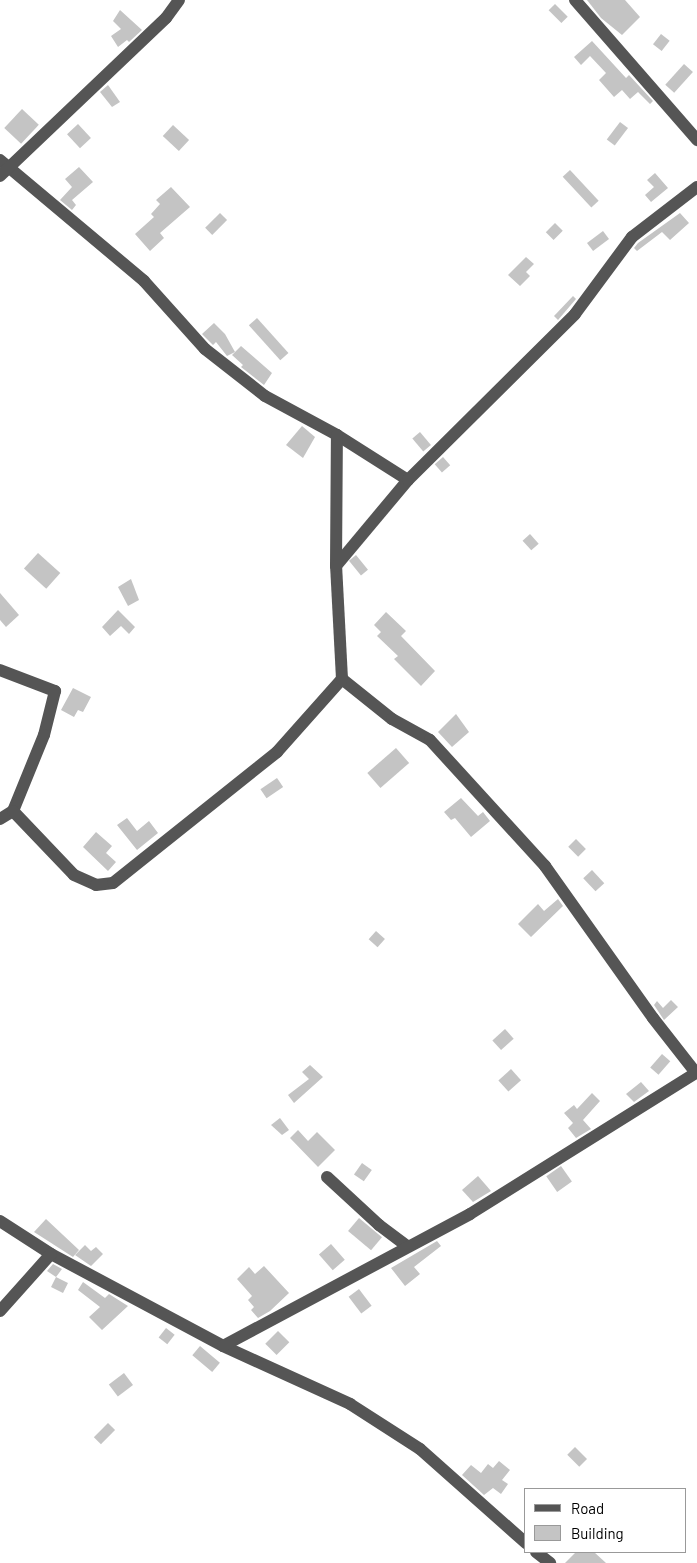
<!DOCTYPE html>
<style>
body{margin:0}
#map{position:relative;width:697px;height:1563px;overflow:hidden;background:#fff;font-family:Barlow,sans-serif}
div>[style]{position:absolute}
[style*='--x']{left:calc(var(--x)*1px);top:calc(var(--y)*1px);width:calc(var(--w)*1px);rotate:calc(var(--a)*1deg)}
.building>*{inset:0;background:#c4c4c4;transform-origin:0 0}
.minor>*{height:12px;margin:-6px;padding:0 6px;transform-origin:6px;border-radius:6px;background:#555}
span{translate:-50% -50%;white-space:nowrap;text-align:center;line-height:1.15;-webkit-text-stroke:4px #fff;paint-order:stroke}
.legend{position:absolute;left:524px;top:1488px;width:162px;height:65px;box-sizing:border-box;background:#fff;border:1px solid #999;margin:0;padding:6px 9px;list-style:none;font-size:15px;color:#000}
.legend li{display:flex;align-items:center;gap:10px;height:25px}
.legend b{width:25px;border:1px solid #999}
</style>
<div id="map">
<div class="building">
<div style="clip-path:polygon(587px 0,625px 0,640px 17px,622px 35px,601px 18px)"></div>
<div style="left:555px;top:4px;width:18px;height:9px;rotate:45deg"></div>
<div style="clip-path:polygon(120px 10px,142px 30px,129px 42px,127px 40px,118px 47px,111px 36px,121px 29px,113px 21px)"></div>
<div style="left:661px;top:34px;width:11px;height:13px;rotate:38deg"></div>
<div style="clip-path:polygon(592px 41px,626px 78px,629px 75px,653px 101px,650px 104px,638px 92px,630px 99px,622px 90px,614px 97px,599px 80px,606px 73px,590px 56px,581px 65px,574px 57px)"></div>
<div style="left:684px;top:64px;width:12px;height:28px;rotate:42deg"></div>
<div style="clip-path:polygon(108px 85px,120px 102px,112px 107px,100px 92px)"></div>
<div style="left:22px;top:109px;width:23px;height:26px;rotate:43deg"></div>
<div style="left:620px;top:122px;width:10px;height:22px;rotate:37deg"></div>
<div style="left:78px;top:124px;width:19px;height:15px;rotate:47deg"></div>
<div style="left:173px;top:125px;width:22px;height:15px;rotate:43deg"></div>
<div style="clip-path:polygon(79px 167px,93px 182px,72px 200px,76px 205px,72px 210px,60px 200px,72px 187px,65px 179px)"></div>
<div style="left:570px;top:170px;width:42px;height:10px;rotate:47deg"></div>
<div style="clip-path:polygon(655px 173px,668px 188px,651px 202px,645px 195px,654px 187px,647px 180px)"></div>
<div style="clip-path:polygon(171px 187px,190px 207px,160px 233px,164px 238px,150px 251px,135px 234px,154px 217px,151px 214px,160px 204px,156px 200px)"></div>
<div style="left:220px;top:213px;width:10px;height:21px;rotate:45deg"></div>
<div style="clip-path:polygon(680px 213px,689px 223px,670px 240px,662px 232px,637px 251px,634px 248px,638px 243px)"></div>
<div style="left:555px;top:223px;width:11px;height:13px;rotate:45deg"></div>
<div style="left:603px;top:231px;width:10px;height:20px;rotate:53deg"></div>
<div style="clip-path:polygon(526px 257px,534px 264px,526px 272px,530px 276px,520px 286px,508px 275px)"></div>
<div style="clip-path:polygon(573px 296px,576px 299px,558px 320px,554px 316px)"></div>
<div style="left:257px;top:318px;width:47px;height:11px;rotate:48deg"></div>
<div style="clip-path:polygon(214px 323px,225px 334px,235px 352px,227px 356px,216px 342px,213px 345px,202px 334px)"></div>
<div style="clip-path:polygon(241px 346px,272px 373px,264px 385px,241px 367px,243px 365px,232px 355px)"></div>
<div style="clip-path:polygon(302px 426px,315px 437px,303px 458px,286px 445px)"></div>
<div style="left:420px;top:432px;width:17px;height:10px;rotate:50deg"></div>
<div style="left:443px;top:457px;width:11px;height:11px;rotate:49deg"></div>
<div style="left:530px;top:534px;width:13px;height:10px;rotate:48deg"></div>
<div style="left:38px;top:553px;width:30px;height:21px;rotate:42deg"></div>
<div style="left:356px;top:555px;width:19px;height:9px;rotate:51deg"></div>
<div style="clip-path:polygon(131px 579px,139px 600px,128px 606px,118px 587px)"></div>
<div style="clip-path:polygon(0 593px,19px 615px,6px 627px,0 620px)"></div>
<div style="clip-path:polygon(118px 610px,135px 627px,129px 634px,121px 626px,110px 636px,102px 627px)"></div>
<div style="clip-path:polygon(386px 612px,406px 631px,401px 636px,435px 671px,421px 686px,394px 659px,398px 656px,377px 636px,381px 632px,374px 625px)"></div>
<div style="clip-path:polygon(73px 688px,91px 697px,83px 712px,78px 710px,74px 717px,61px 710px)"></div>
<div style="clip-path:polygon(456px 714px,469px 732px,452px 747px,438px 732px)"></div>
<div style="left:396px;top:748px;width:20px;height:38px;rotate:49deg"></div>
<div style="left:277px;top:778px;width:11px;height:20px;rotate:56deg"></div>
<div style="clip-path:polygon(461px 798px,478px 816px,483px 812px,490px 821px,471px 837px,455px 818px,451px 820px,444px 812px)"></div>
<div style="clip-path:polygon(127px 818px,137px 831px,149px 821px,158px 833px,137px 850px,117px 825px)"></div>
<div style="clip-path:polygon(96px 832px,112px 846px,106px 853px,116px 862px,108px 871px,83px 847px)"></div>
<div style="left:576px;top:839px;width:14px;height:11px;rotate:45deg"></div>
<div style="left:592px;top:870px;width:18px;height:12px;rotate:47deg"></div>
<div style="clip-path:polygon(558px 899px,563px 906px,531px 937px,518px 924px,538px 904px,544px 911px)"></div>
<div style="left:376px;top:931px;width:12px;height:11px;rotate:42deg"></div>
<div style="clip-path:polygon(671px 1000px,678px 1007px,664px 1020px,654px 1005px,657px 1001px,663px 1008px)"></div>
<div style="left:505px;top:1029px;width:13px;height:17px;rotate:48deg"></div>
<div style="left:662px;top:1054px;width:11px;height:18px;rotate:41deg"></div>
<div style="clip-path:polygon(310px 1065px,323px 1077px,294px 1103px,288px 1095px,309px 1079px,302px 1072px)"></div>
<div style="left:511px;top:1069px;width:15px;height:17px;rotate:48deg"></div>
<div style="clip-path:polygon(641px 1082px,649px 1091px,634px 1102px,626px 1094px)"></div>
<div style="clip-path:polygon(592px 1093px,600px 1101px,583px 1120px,591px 1129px,576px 1138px,568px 1128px,573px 1123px,564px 1113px,574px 1105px,577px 1109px)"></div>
<div style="clip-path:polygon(280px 1118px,289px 1130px,282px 1135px,271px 1125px)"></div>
<div style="clip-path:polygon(298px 1130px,308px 1141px,317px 1132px,335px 1150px,318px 1167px,290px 1138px)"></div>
<div style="left:362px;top:1163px;width:12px;height:14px;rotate:35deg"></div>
<div style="left:561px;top:1166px;width:19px;height:18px;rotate:55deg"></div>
<div style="clip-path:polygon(478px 1176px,491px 1191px,473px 1202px,462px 1190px)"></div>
<div style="left:359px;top:1218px;width:30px;height:17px;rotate:40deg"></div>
<div style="clip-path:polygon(46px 1219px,79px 1250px,73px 1257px,34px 1232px)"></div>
<div style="clip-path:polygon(437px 1241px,441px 1246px,414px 1267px,420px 1274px,405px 1286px,391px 1268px)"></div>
<div style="left:331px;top:1244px;width:21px;height:16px;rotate:49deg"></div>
<div style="clip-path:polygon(85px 1245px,91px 1251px,96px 1247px,103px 1254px,91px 1266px,75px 1255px)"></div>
<div style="clip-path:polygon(53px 1264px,62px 1269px,56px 1277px,68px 1283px,63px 1293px,51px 1287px,56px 1277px,47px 1271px)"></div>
<div style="clip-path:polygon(264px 1266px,289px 1293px,270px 1311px,258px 1318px,251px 1310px,254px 1307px,248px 1300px,252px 1296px,237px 1279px,249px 1267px,255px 1274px)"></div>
<div style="clip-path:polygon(83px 1282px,105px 1298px,109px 1294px,128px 1306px,102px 1330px,89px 1317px,100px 1307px,78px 1290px)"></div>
<div style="left:359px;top:1289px;width:21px;height:13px;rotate:53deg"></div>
<div style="left:166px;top:1328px;width:11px;height:12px;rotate:38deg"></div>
<div style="left:278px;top:1331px;width:16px;height:18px;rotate:45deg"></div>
<div style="left:200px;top:1346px;width:26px;height:12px;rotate:40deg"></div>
<div style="left:124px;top:1373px;width:15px;height:19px;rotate:53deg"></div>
<div style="left:108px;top:1423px;width:10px;height:20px;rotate:45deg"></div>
<div style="left:575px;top:1447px;width:17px;height:11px;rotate:45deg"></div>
<div style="clip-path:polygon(499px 1461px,510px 1470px,502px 1480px,508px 1484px,501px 1494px,493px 1488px,484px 1495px,462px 1475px,471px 1465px,481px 1473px,488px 1464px,493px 1468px)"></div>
<div style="clip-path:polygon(576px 1552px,594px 1552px,606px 1563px,565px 1563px)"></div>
</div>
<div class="minor">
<div style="--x:575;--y:0;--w:186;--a:48.9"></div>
<div style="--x:0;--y:160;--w:188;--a:40"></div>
<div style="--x:144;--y:281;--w:91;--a:48.1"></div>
<div style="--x:205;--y:349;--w:76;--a:38.1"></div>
<div style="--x:265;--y:396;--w:82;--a:28.4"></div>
<div style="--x:337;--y:435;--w:84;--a:32.4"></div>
<div style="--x:0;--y:176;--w:229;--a:-43.6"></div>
<div style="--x:166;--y:18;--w:22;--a:-54"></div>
<div style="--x:336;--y:566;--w:131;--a:-89.6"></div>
<div style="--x:0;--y:670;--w:59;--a:20.9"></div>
<div style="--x:55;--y:691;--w:45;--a:104"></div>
<div style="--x:44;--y:735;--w:82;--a:112.2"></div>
<div style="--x:342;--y:679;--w:64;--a:38.7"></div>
<div style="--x:392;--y:719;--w:43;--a:28.9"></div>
<div style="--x:430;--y:740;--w:171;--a:47.6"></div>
<div style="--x:545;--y:866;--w:186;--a:54.6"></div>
<div style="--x:653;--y:1018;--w:70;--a:52"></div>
<div style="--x:0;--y:819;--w:15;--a:-32"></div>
<div style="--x:13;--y:811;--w:88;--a:46.4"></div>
<div style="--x:74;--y:875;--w:24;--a:24"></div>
<div style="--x:96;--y:885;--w:17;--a:-7"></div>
<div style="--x:113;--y:883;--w:210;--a:-38.6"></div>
<div style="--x:277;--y:752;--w:98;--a:-48.3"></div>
<div style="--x:342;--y:679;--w:113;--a:-93"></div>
<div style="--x:336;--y:566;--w:112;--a:-50.1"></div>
<div style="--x:408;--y:480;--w:235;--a:-44.8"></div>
<div style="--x:575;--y:314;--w:96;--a:-53.5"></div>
<div style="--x:632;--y:237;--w:82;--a:-37.6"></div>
<div style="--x:327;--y:1177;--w:71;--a:42.7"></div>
<div style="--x:379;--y:1225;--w:36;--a:37"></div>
<div style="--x:0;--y:1221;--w:61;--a:32.9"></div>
<div style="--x:51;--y:1254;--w:195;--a:28.1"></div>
<div style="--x:223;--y:1346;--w:140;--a:24.5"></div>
<div style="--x:350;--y:1404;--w:83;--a:32.7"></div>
<div style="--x:420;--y:1449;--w:142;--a:41.6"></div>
<div style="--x:0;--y:1311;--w:76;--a:-48.2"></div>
<div style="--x:223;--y:1346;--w:280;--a:-28.1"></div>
<div style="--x:470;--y:1214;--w:268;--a:-32"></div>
<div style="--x:536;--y:1552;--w:18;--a:38"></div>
</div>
<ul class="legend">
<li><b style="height:6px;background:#555"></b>Road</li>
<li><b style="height:14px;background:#c4c4c4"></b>Building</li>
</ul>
</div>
